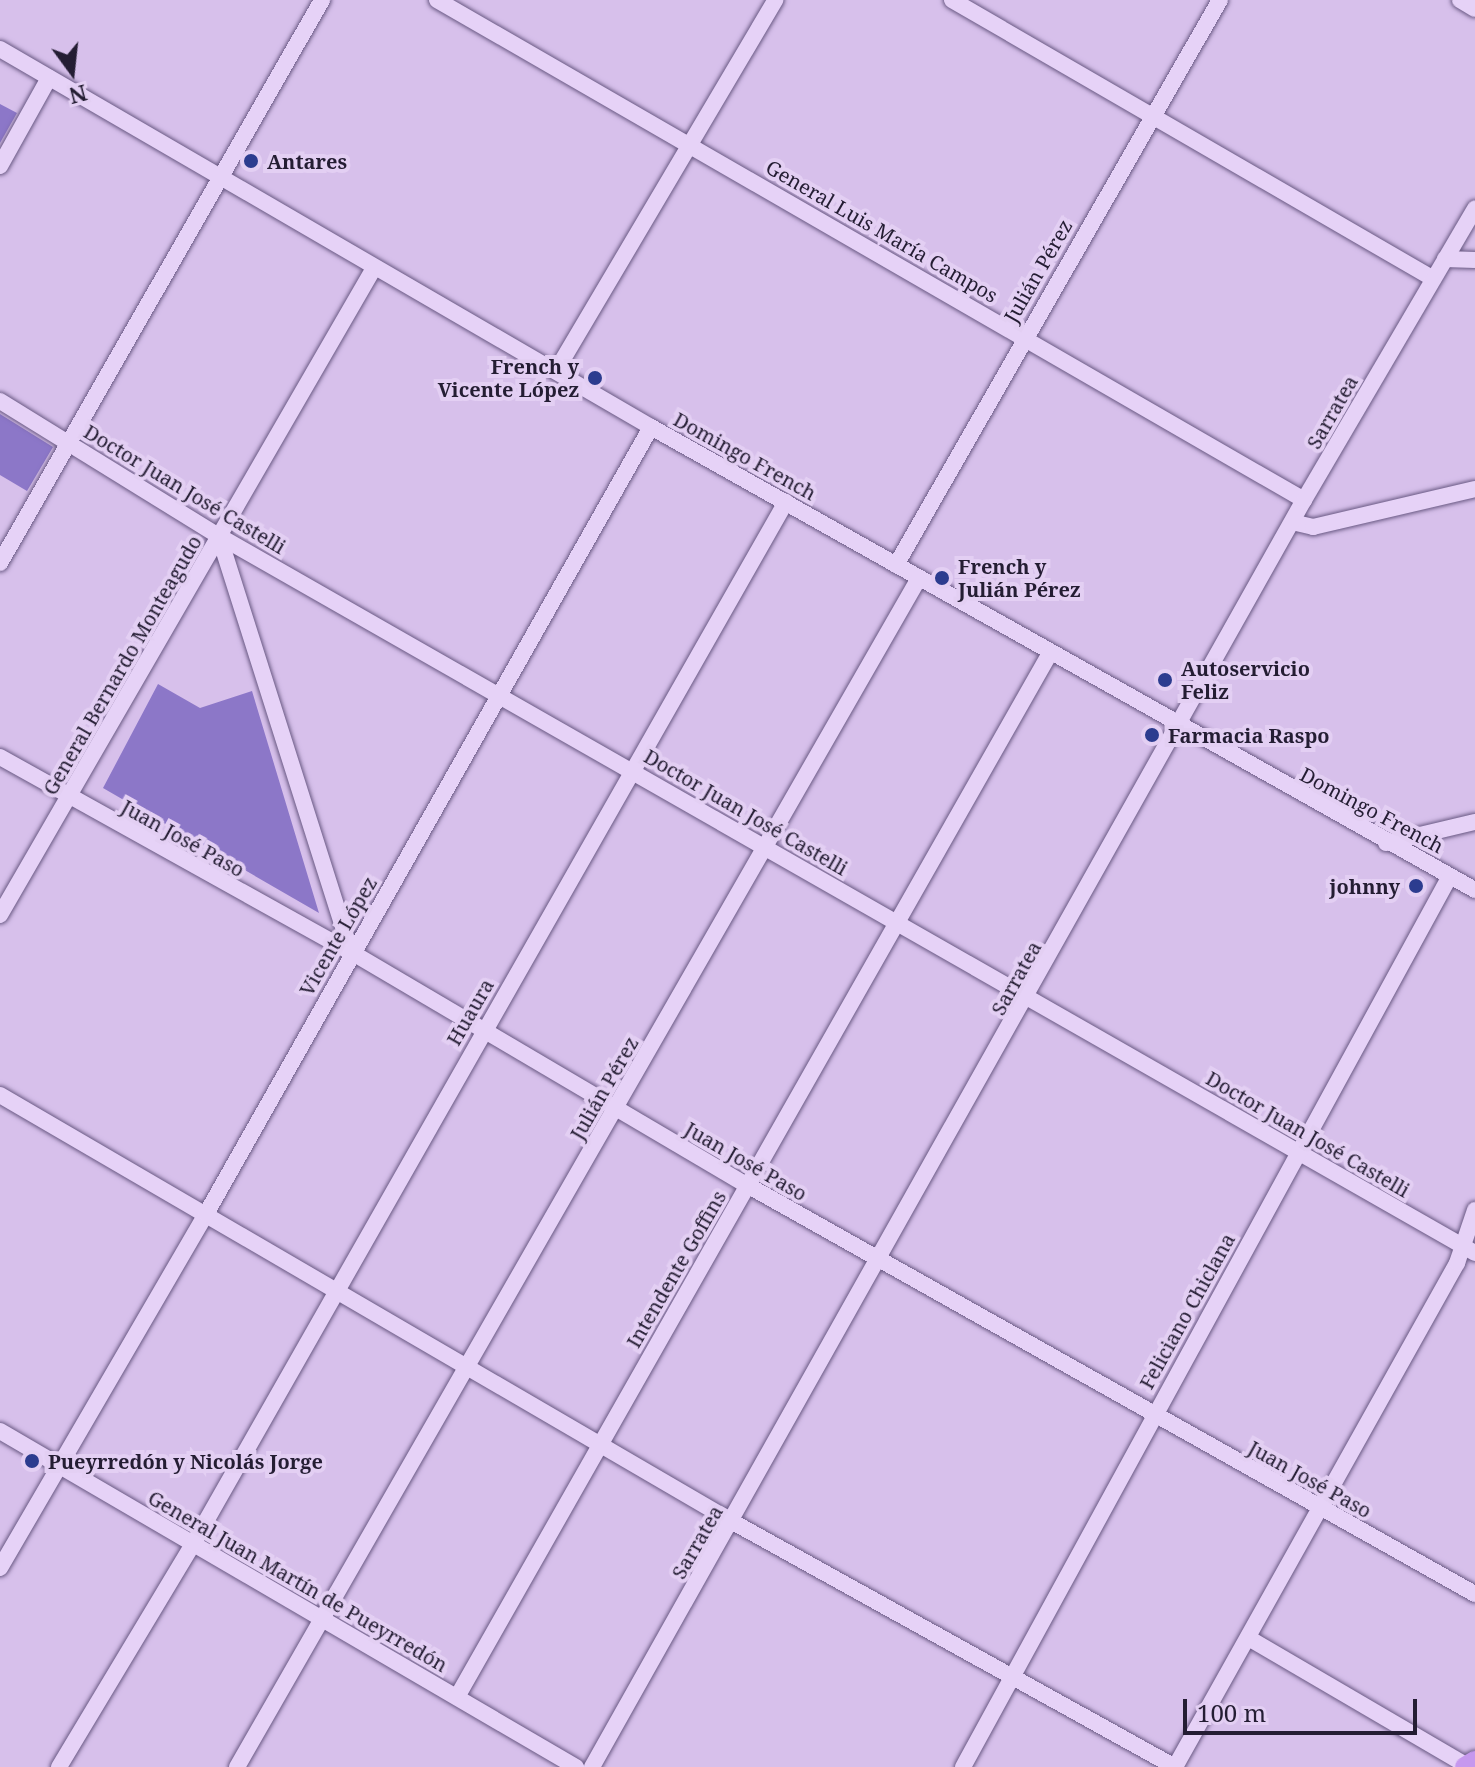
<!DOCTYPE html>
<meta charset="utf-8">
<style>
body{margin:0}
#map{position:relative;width:1475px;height:1767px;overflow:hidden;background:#d7c0eb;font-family:"Noto Serif",serif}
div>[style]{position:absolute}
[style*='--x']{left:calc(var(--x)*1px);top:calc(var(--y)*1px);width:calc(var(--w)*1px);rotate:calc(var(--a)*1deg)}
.building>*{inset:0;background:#8c77c8}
.roads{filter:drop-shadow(0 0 2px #695983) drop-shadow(0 0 2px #695983)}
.minor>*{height:16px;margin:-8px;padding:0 8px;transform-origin:8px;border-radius:8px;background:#e6d2f7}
.major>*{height:20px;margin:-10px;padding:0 10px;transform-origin:10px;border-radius:10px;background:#c698ee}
.dots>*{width:22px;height:22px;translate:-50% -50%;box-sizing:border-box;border:4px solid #e3cff3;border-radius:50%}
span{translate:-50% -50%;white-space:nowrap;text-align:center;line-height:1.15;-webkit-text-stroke:8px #e3cff3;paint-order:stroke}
.poi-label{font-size:20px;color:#241d33;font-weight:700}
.left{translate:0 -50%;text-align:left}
.right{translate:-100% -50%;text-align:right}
.street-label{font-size:20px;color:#241d33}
.north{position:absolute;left:32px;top:32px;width:80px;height:80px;-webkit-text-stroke:6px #e3cff3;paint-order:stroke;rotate:165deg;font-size:22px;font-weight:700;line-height:32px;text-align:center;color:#241d33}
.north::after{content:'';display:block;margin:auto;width:28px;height:36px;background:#241d33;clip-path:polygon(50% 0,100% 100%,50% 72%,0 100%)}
.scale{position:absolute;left:1183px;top:1699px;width:234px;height:36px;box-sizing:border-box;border:4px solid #241d33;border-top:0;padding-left:10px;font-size:24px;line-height:28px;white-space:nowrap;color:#241d33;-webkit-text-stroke:6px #e3cff3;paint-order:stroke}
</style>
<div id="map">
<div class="building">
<div style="clip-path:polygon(0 104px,17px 113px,0 143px)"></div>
<div style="clip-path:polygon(0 414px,53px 447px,27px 491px,0 475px)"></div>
<div style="clip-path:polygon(158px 684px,200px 708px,252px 691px,319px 913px,103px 788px)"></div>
</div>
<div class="roads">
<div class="minor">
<div style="--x:437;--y:0;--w:1001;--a:29.97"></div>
<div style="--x:952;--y:0;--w:555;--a:30.08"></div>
<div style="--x:1460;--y:0;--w:17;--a:31"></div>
<div style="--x:0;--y:49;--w:753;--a:30.14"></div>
<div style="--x:651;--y:427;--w:945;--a:29.33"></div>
<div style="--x:0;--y:166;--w:101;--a:-60.9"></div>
<div style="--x:1445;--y:259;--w:30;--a:2"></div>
<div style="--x:556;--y:371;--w:431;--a:-59.4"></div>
<div style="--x:0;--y:401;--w:257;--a:31.7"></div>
<div style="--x:219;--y:536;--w:1446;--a:29.72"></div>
<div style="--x:1292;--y:522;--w:22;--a:13"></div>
<div style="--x:1313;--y:527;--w:166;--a:-13.2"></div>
<div style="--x:219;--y:536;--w:436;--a:72.4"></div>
<div style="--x:0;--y:563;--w:649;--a:-60.23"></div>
<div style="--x:896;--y:565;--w:651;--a:-60.17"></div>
<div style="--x:0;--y:757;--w:402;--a:29.1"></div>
<div style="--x:351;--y:952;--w:459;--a:30.5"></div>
<div style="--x:747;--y:1185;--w:835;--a:29.33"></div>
<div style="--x:1386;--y:843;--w:91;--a:-13.3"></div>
<div style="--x:0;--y:915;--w:747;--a:-59.97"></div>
<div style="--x:0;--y:1095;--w:846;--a:30.23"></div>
<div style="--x:731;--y:1521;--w:508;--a:28.99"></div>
<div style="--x:0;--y:1431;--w:667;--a:30.26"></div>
<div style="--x:0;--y:1568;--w:410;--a:-59.8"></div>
<div style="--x:206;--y:1214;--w:904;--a:-60.51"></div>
<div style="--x:1250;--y:1639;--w:251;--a:30.3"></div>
<div style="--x:457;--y:1697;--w:1201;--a:-60.4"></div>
<div style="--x:59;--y:1767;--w:260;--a:-59"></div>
<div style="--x:193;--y:1544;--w:1199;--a:-60.36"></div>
<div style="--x:237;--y:1767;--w:1371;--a:-60.16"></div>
<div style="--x:592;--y:1767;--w:1453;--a:-60.67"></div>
<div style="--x:1304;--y:500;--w:338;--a:-59.6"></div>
<div style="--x:963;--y:1767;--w:1015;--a:-61.34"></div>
<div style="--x:1175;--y:1767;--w:578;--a:-60.77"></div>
<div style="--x:1457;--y:1263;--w:56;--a:-71.2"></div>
</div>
<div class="major">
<div style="--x:1465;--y:1767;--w:12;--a:-31"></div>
</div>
</div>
<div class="dots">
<div style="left:251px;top:161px;background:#2c3c8f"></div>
<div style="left:595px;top:378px;background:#2c3c8f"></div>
<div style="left:942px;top:578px;background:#2c3c8f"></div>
<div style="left:1165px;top:680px;background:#2c3c8f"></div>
<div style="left:1152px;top:735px;background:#2c3c8f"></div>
<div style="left:1416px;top:886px;background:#2c3c8f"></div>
<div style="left:32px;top:1461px;background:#2c3c8f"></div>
</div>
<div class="poi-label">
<span class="left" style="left:267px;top:161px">Antares</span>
<span class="right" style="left:579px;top:378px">French y<br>Vicente López</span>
<span class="left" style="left:958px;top:578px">French y<br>Julián Pérez</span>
<span class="left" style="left:1181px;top:680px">Autoservicio<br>Feliz</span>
<span class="left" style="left:1168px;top:735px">Farmacia Raspo</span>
<span class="right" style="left:1400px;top:886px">johnny</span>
<span class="left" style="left:48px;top:1461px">Pueyrredón y Nicolás Jorge</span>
</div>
<div class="street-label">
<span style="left:882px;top:231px;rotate:30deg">General Luis María Campos</span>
<span style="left:1038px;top:271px;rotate:-60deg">Julián Pérez</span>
<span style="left:1332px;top:412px;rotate:-60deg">Sarratea</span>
<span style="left:745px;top:456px;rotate:29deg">Domingo French</span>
<span style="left:185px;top:489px;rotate:31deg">Doctor Juan José Castelli</span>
<span style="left:122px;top:665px;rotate:-60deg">General Bernardo Monteagudo</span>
<span style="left:1372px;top:810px;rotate:28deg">Domingo French</span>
<span style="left:746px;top:812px;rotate:30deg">Doctor Juan José Castelli</span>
<span style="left:183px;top:838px;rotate:29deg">Juan José Paso</span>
<span style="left:338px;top:936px;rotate:-60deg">Vicente López</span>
<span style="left:1016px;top:978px;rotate:-61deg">Sarratea</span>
<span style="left:470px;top:1012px;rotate:-60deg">Huaura</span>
<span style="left:604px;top:1088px;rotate:-60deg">Julián Pérez</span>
<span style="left:1308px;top:1134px;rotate:30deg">Doctor Juan José Castelli</span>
<span style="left:746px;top:1161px;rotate:30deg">Juan José Paso</span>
<span style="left:676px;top:1269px;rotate:-60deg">Intendente Goffins</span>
<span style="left:1187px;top:1311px;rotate:-61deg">Feliciano Chiclana</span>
<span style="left:1310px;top:1479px;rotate:29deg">Juan José Paso</span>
<span style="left:697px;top:1542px;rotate:-60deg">Sarratea</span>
<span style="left:298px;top:1581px;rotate:30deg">General Juan Martín de Pueyrredón</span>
</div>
<div class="north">N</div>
<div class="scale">100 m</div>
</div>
